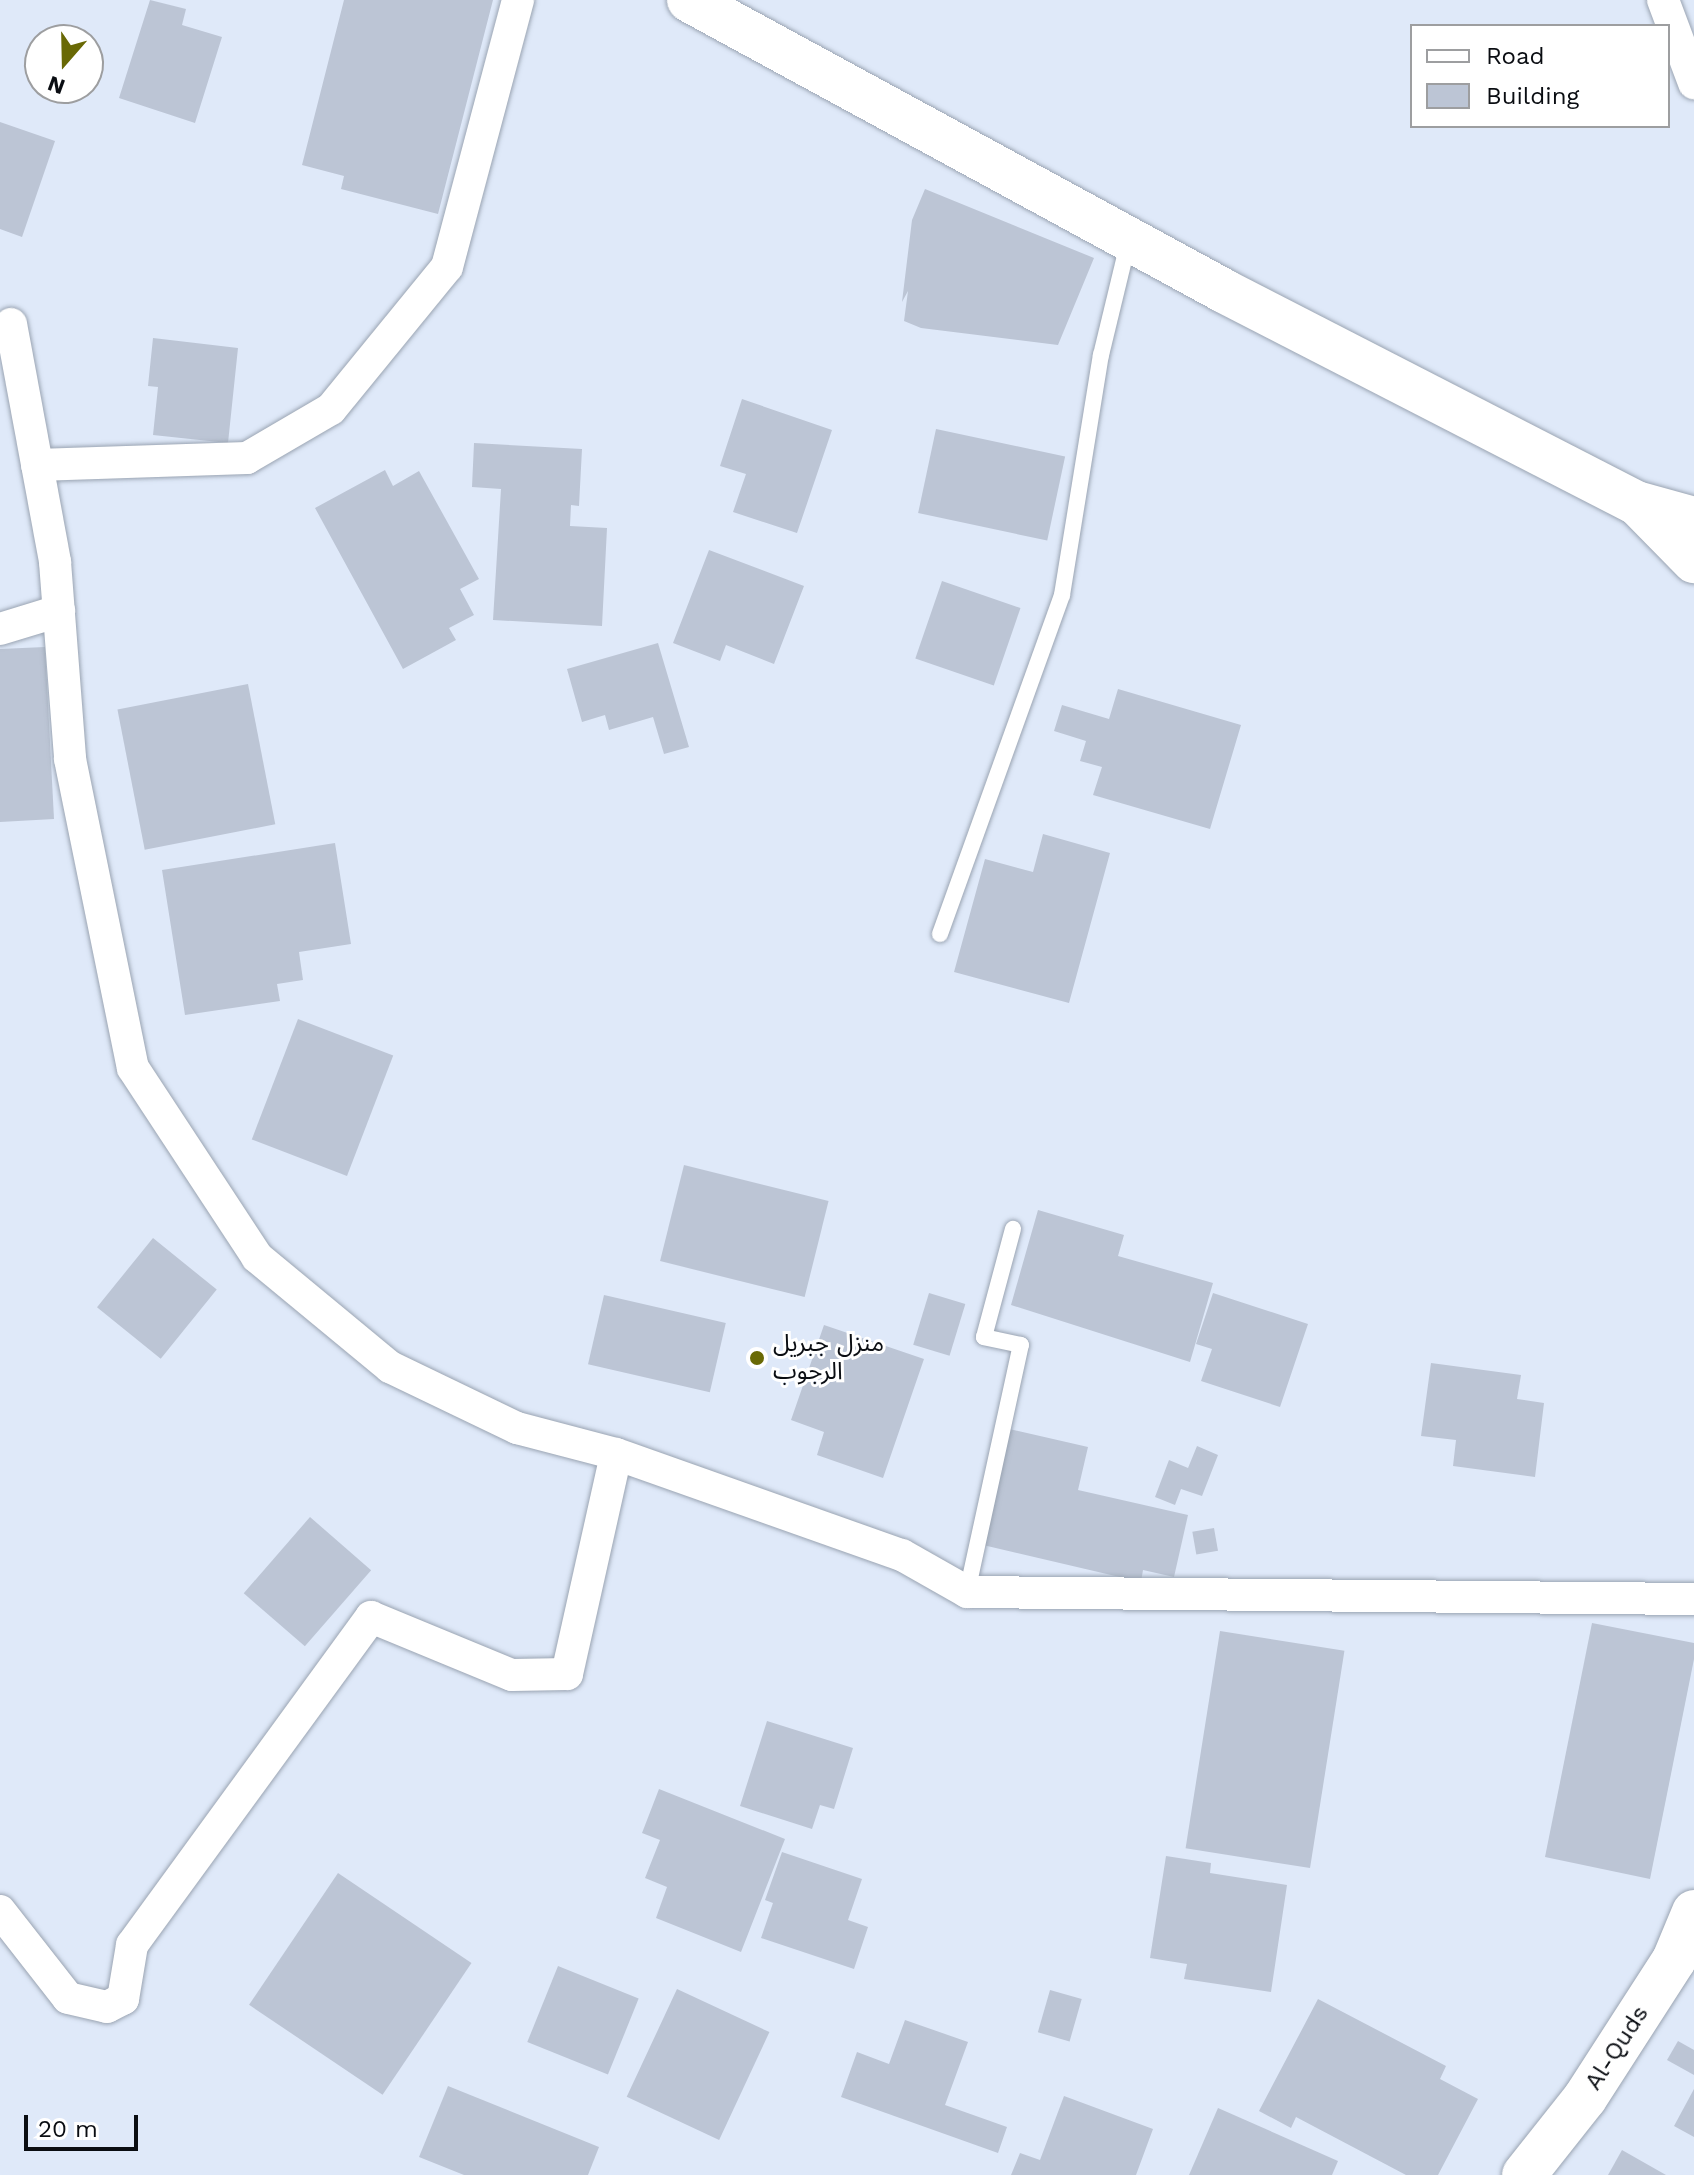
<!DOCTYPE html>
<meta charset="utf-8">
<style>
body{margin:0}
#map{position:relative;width:1694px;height:2175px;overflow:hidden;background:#dfe9f9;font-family:"Work Sans","Noto Sans Arabic",sans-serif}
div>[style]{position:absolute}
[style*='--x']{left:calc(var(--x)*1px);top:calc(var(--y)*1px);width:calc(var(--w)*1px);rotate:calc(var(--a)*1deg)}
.building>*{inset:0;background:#bcc5d5;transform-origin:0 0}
.roads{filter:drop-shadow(0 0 2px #9aa4b2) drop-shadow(0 0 2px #9aa4b2)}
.lane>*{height:16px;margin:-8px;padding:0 8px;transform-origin:8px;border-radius:8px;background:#fff}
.street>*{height:32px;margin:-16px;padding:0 16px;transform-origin:16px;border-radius:16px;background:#fff}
.secondary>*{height:44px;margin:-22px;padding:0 22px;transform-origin:22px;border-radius:22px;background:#fff}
.dots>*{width:22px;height:22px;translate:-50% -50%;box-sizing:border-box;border:4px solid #fff;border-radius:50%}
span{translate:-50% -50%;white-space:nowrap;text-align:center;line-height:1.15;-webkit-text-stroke:6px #fff;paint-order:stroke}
.poi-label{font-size:24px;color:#0a0d12}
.left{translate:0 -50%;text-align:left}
.street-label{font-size:24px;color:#0a0d12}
.legend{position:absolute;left:1410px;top:24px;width:260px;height:104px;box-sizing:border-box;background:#fff;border:2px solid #9d9ea0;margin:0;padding:10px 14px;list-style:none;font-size:24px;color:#0a0d12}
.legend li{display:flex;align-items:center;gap:16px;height:40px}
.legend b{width:40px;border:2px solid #9d9ea0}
.north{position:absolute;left:24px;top:24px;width:80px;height:80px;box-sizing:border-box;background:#fff;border:2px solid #9d9ea0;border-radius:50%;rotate:200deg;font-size:22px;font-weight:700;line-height:32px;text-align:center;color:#0a0d12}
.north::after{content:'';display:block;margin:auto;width:28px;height:36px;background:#696905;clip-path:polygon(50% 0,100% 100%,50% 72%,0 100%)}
.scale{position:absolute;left:24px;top:2115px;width:114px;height:36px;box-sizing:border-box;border:4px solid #0a0d12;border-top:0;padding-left:10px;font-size:24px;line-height:28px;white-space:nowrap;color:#0a0d12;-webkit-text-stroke:6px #fff;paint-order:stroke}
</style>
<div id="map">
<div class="building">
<div style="clip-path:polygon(150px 0,186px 9px,182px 25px,222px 37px,195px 123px,119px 98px)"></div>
<div style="clip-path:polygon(344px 0,493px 0,438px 214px,341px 189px,344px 176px,302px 165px)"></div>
<div style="clip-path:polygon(0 122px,55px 141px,22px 237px,0 229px)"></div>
<div style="clip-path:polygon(925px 189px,1094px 258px,1058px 345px,921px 328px,904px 321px,908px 291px,902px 302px,912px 220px)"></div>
<div style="clip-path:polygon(153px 338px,238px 348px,228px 443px,153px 435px,158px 387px,148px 386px)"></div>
<div style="clip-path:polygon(742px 399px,832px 430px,797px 533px,733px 512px,746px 474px,720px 466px)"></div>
<div style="left:936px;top:429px;width:132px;height:86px;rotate:12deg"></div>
<div style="clip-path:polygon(474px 443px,582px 449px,579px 506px,571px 505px,570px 526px,607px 528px,602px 626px,493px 620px,501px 489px,472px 487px)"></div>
<div style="clip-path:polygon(385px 470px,393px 486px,419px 471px,479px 579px,460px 589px,474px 615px,449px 628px,456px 640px,403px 669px,315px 508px)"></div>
<div style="clip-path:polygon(709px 550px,804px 586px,774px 664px,726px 645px,720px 661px,673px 643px)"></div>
<div style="left:942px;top:581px;width:83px;height:82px;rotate:19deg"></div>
<div style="clip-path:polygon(658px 643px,689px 747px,664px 754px,653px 717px,609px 730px,605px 715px,582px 722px,567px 669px)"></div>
<div style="clip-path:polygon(45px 647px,54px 819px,0 822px,0 649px)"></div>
<div style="left:248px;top:684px;width:143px;height:133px;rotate:79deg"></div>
<div style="clip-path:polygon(1118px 689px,1241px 725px,1210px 829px,1093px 795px,1102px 767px,1080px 761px,1086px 741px,1054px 731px,1062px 705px,1109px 719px)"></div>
<div style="clip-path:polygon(1043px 834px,1110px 853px,1069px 1003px,954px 972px,985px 859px,1033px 872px)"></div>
<div style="clip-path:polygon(335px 843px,351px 944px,299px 952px,303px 980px,277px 984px,280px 1001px,185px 1015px,162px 870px)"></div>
<div style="left:298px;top:1019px;width:102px;height:129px;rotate:21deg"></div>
<div style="left:684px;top:1165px;width:149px;height:99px;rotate:14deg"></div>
<div style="clip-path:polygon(1038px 1210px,1124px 1235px,1118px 1256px,1213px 1283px,1190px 1362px,1011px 1305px)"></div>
<div style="left:153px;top:1238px;width:82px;height:89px;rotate:39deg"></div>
<div style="left:929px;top:1293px;width:38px;height:54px;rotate:17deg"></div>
<div style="clip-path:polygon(1213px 1293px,1308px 1324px,1280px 1407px,1201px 1381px,1212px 1349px,1196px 1344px)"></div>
<div style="left:604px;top:1295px;width:125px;height:71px;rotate:13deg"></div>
<div style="clip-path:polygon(824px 1325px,924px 1359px,883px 1478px,817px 1455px,824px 1432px,791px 1420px)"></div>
<div style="clip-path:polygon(1431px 1363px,1521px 1375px,1517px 1399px,1544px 1403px,1535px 1477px,1453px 1466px,1456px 1440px,1421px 1436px)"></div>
<div style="clip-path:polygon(1009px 1429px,1088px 1447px,1078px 1490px,1188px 1515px,1174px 1577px,1143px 1570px,1141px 1582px,983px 1545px)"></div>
<div style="clip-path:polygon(1197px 1446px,1218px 1455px,1202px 1496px,1181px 1489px,1175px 1505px,1155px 1497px,1169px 1460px,1188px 1468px)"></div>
<div style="left:310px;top:1517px;width:81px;height:101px;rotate:41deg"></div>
<div style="left:1214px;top:1528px;width:23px;height:22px;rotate:80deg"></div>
<div style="clip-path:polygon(1592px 1623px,1694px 1643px,1694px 1659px,1650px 1879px,1545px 1857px)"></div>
<div style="left:1220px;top:1631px;width:126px;height:220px;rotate:9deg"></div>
<div style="clip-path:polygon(767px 1721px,853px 1748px,834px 1809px,820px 1805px,812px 1829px,740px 1806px)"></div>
<div style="clip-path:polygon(659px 1789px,785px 1839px,741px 1952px,656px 1918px,667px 1887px,645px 1878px,660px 1840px,642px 1833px)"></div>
<div style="clip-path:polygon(782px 1852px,862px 1879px,848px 1920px,868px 1927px,854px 1969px,761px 1938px,773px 1903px,765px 1900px)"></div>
<div style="clip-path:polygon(1166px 1856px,1211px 1863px,1210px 1873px,1287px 1885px,1271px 1992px,1184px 1979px,1187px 1964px,1150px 1958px)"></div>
<div style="left:338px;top:1873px;width:161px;height:159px;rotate:34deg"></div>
<div style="left:558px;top:1966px;width:87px;height:82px;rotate:22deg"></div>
<div style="left:677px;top:1989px;width:102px;height:119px;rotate:25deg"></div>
<div style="left:1050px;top:1990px;width:33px;height:44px;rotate:16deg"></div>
<div style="clip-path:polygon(1318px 1999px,1446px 2066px,1440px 2079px,1478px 2099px,1438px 2175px,1406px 2175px,1296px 2117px,1291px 2128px,1259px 2111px)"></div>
<div style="clip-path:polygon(905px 2020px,968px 2042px,945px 2105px,1007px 2127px,998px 2153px,841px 2097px,857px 2052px,889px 2064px)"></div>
<div style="clip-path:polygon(1678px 2041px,1694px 2050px,1694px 2075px,1667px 2060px)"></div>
<div style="clip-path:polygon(448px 2086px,599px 2147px,588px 2175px,464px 2175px,419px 2157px)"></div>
<div style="clip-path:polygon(1694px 2089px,1694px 2137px,1674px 2126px)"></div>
<div style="clip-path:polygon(1064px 2096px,1153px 2129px,1136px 2175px,1011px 2175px,1020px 2153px,1040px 2160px)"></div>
<div style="clip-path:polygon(1218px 2108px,1338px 2161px,1332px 2175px,1189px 2175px)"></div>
<div style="clip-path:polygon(1622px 2150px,1666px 2175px,1608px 2175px)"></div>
</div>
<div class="roads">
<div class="lane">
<div style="--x:940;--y:934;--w:360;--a:-70.2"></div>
<div style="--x:1062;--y:595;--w:243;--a:-80.8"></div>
<div style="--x:1101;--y:355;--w:115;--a:-76.4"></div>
<div style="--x:967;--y:1592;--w:253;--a:-77.7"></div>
<div style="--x:1021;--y:1345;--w:38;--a:-168"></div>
<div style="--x:984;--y:1337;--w:112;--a:-75"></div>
</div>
<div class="street">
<div style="--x:1663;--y:0;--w:89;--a:69.5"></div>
<div style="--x:11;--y:324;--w:242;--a:79.5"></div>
<div style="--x:55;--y:562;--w:198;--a:85.6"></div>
<div style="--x:70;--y:759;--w:315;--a:78.5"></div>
<div style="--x:133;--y:1068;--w:226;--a:56.7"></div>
<div style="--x:257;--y:1257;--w:173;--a:39.6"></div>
<div style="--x:390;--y:1367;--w:141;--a:25.7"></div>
<div style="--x:517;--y:1428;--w:102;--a:14.7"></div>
<div style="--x:616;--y:1454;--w:303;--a:19.5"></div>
<div style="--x:902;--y:1555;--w:75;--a:29.6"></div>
<div style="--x:967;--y:1592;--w:727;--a:0.55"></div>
<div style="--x:37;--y:465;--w:210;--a:-1.9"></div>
<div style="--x:247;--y:458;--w:97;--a:-30.3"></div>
<div style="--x:331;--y:409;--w:183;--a:-50.8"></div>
<div style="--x:447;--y:267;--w:276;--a:-75.1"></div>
<div style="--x:0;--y:629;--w:62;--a:-17"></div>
<div style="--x:0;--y:1911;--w:110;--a:52"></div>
<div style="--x:68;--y:1998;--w:40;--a:13"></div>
<div style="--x:107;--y:2007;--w:18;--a:-27"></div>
<div style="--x:123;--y:1999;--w:55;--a:-80.5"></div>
<div style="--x:132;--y:1945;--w:406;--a:-53.9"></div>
<div style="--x:371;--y:1617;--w:152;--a:22.4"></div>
<div style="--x:512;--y:1675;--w:55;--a:-1"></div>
<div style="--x:567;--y:1674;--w:225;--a:-77.4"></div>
</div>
<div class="secondary">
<div style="--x:689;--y:0;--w:609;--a:28.54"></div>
<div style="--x:1224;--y:291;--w:463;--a:27.2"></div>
<div style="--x:1636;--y:503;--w:60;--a:15.4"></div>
<div style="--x:1641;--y:507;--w:76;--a:45.5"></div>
<div style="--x:1524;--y:2175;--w:98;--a:-51.6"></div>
<div style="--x:1585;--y:2098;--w:164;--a:-57.2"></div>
<div style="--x:1674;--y:1960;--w:52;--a:-67.4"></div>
</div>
</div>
<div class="dots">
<div style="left:757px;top:1358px;background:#696905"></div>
</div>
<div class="poi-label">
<span class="left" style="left:773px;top:1358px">منزل جبريل<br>الرجوب</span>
</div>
<div class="street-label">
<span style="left:1617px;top:2048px;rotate:-57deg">Al-Quds</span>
</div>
<ul class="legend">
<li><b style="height:10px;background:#fff"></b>Road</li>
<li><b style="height:22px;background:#bcc5d5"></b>Building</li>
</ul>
<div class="north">N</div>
<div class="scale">20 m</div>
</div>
